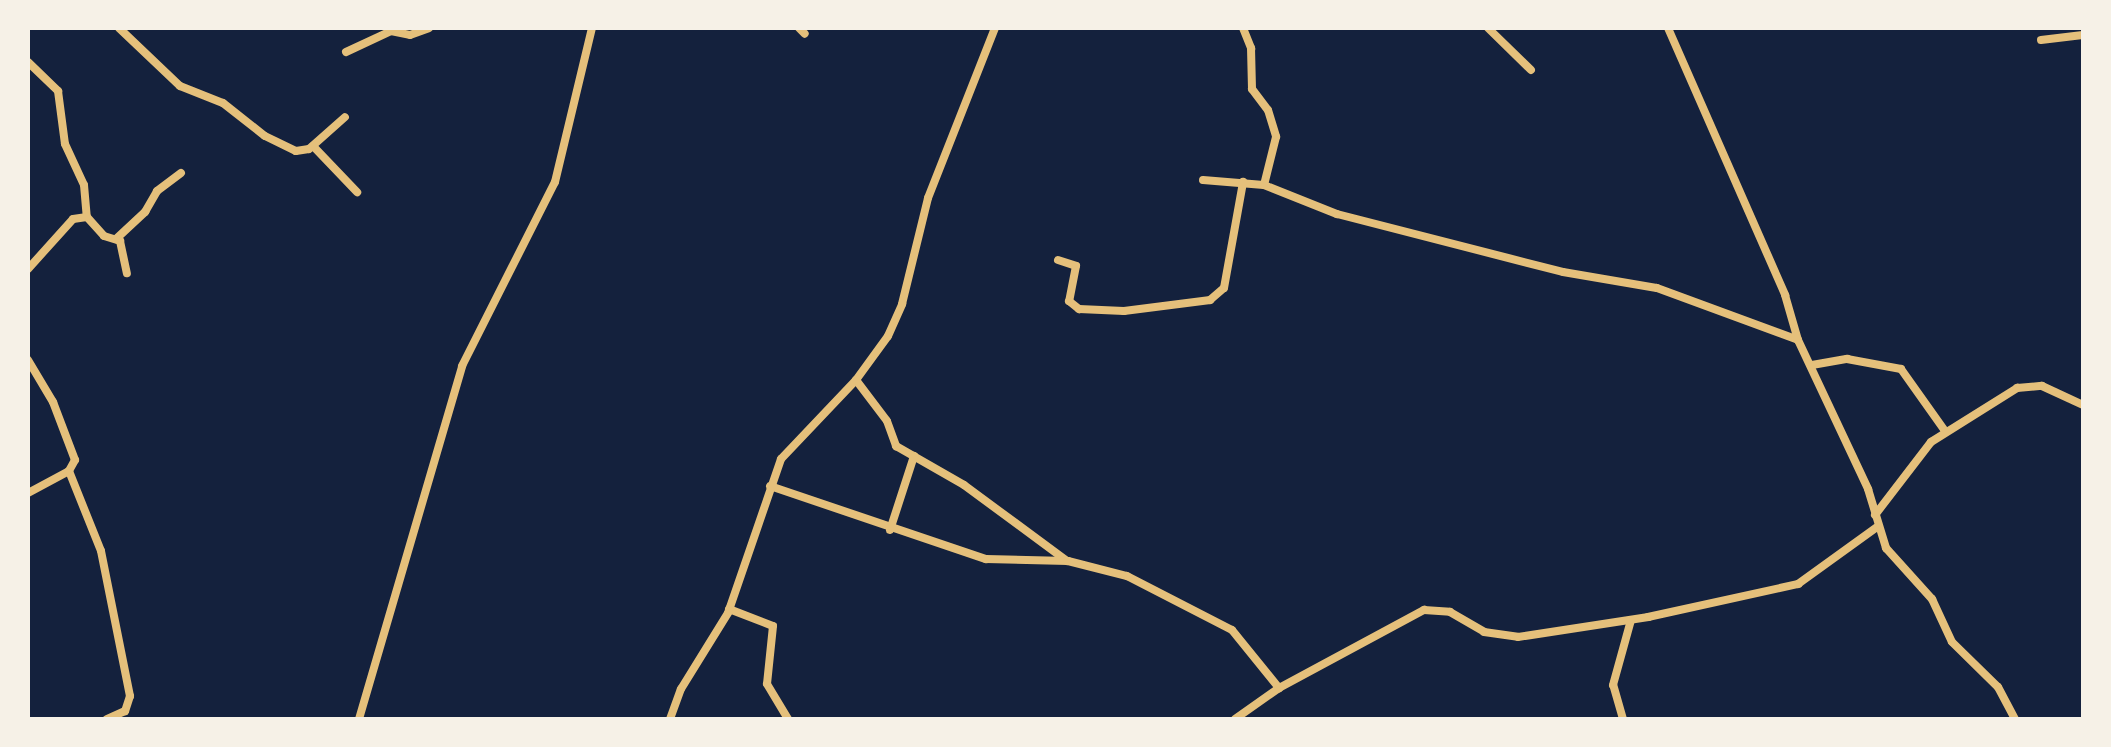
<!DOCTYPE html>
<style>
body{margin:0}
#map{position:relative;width:2111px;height:747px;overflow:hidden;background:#14213d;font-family:"Roboto Condensed",sans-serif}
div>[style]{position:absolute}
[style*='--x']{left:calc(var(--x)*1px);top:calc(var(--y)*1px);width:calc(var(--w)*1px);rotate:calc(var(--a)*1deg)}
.minor>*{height:8px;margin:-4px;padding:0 4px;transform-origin:4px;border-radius:4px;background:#e5c07b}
span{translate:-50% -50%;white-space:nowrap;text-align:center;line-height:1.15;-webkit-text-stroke:8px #f6f1e7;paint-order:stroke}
.frame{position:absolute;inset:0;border:30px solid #f6f1e7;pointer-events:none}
</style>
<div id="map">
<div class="minor">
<div style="--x:119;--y:28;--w:84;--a:43.6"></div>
<div style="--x:180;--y:86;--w:46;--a:21.6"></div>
<div style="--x:223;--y:103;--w:53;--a:38.2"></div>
<div style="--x:265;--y:136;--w:34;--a:26"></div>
<div style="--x:296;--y:151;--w:13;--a:-9"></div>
<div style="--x:309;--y:149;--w:48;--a:-41.6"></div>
<div style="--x:799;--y:28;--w:8;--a:45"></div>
<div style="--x:1243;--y:28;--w:22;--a:68"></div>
<div style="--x:1251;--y:48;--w:41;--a:88.6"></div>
<div style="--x:1252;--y:89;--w:26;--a:53"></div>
<div style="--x:1268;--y:110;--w:28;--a:73"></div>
<div style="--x:1276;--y:137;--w:49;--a:104"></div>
<div style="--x:1264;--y:185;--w:79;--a:21.7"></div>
<div style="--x:1337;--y:214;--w:233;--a:14.4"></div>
<div style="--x:1563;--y:272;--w:95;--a:9.7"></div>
<div style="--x:1657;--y:288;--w:150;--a:20.2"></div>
<div style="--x:1798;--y:340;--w:165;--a:64.8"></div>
<div style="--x:1868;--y:489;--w:62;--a:73"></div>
<div style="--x:1886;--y:548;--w:69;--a:48"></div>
<div style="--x:1932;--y:599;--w:47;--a:65.1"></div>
<div style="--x:1952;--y:642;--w:64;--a:44.4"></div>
<div style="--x:1998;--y:687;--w:36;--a:62"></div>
<div style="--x:1488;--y:28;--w:60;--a:44.3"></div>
<div style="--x:1668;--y:28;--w:292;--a:66.3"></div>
<div style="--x:1785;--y:295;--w:47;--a:73.9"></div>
<div style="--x:2041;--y:40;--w:42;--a:-6.8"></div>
<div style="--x:346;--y:52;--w:50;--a:-25"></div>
<div style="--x:391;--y:31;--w:19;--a:12"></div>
<div style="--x:410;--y:35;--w:20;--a:-20"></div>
<div style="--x:28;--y:62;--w:42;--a:44"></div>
<div style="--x:58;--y:91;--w:53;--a:82.5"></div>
<div style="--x:65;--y:144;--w:45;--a:65.1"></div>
<div style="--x:84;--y:185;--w:32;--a:85"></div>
<div style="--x:87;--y:217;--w:25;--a:48"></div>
<div style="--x:104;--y:236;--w:17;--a:17"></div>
<div style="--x:120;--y:241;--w:33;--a:78"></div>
<div style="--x:313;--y:146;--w:64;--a:46.3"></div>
<div style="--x:1203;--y:180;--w:61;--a:4.7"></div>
<div style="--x:116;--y:239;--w:40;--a:-43"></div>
<div style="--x:145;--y:212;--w:24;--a:-60"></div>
<div style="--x:157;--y:191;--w:30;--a:-37"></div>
<div style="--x:1058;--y:260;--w:19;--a:18"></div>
<div style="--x:1076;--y:266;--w:36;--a:101"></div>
<div style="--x:1069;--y:301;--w:13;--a:39"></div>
<div style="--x:1079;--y:309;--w:45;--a:2.5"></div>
<div style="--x:1124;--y:311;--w:87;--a:-7.3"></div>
<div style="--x:1210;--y:300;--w:18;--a:-41"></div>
<div style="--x:1224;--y:288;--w:108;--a:-79.8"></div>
<div style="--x:28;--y:269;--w:67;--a:-48"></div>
<div style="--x:73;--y:219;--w:14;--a:-8"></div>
<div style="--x:28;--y:360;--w:49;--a:59.2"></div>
<div style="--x:53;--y:402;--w:62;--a:69.2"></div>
<div style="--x:75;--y:460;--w:13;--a:119"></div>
<div style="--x:69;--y:471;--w:47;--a:151.8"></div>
<div style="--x:1812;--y:365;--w:36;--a:-10"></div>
<div style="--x:1847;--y:359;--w:55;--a:10.5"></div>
<div style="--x:1901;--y:369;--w:76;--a:54.6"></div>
<div style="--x:856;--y:380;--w:51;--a:52.9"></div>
<div style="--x:887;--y:421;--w:27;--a:70"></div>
<div style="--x:896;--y:446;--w:78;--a:29.8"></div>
<div style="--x:964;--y:485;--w:128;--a:36.4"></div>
<div style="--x:69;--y:471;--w:86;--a:68.2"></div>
<div style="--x:101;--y:551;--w:148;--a:78.7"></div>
<div style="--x:130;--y:696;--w:16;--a:108"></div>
<div style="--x:125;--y:711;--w:20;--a:156"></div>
<div style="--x:770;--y:486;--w:228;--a:18.7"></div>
<div style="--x:986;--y:559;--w:82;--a:1.4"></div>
<div style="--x:1068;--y:561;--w:61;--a:14.3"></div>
<div style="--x:1127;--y:576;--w:118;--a:27.2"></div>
<div style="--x:1232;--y:630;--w:75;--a:51"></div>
<div style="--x:1875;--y:515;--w:92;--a:-52.5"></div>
<div style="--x:1931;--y:442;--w:102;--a:-32.1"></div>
<div style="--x:2017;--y:388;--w:25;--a:-5"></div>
<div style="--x:2042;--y:386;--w:45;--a:24.9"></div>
<div style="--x:890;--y:530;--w:78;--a:-72"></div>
<div style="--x:729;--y:609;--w:47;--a:21.1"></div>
<div style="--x:773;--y:626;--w:58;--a:95.9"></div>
<div style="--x:767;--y:684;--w:41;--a:59"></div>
<div style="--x:359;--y:719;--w:368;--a:-73.7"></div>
<div style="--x:462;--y:366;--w:206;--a:-63.2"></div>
<div style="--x:555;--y:182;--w:158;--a:-76.5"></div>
<div style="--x:670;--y:719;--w:32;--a:-70"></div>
<div style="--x:681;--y:689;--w:89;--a:-58.3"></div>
<div style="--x:728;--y:613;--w:163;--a:-71"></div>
<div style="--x:781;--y:459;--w:109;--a:-46.5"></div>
<div style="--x:856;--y:380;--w:54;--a:-54"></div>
<div style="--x:888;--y:336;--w:35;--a:-66"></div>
<div style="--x:902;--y:304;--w:109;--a:-76.2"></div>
<div style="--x:928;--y:198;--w:183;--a:-68.5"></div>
<div style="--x:1235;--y:719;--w:54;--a:-35.2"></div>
<div style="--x:1279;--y:688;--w:165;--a:-28.3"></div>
<div style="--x:1424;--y:610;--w:26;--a:4"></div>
<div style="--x:1450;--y:612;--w:39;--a:30"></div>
<div style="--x:1484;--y:632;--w:34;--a:8"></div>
<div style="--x:1518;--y:637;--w:132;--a:-8.7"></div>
<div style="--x:1648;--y:617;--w:154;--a:-12.4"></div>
<div style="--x:1798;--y:584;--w:97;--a:-35.8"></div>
<div style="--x:1623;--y:719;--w:35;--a:-106"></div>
<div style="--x:1613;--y:685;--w:67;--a:-74.5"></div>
</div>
<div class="frame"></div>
</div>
